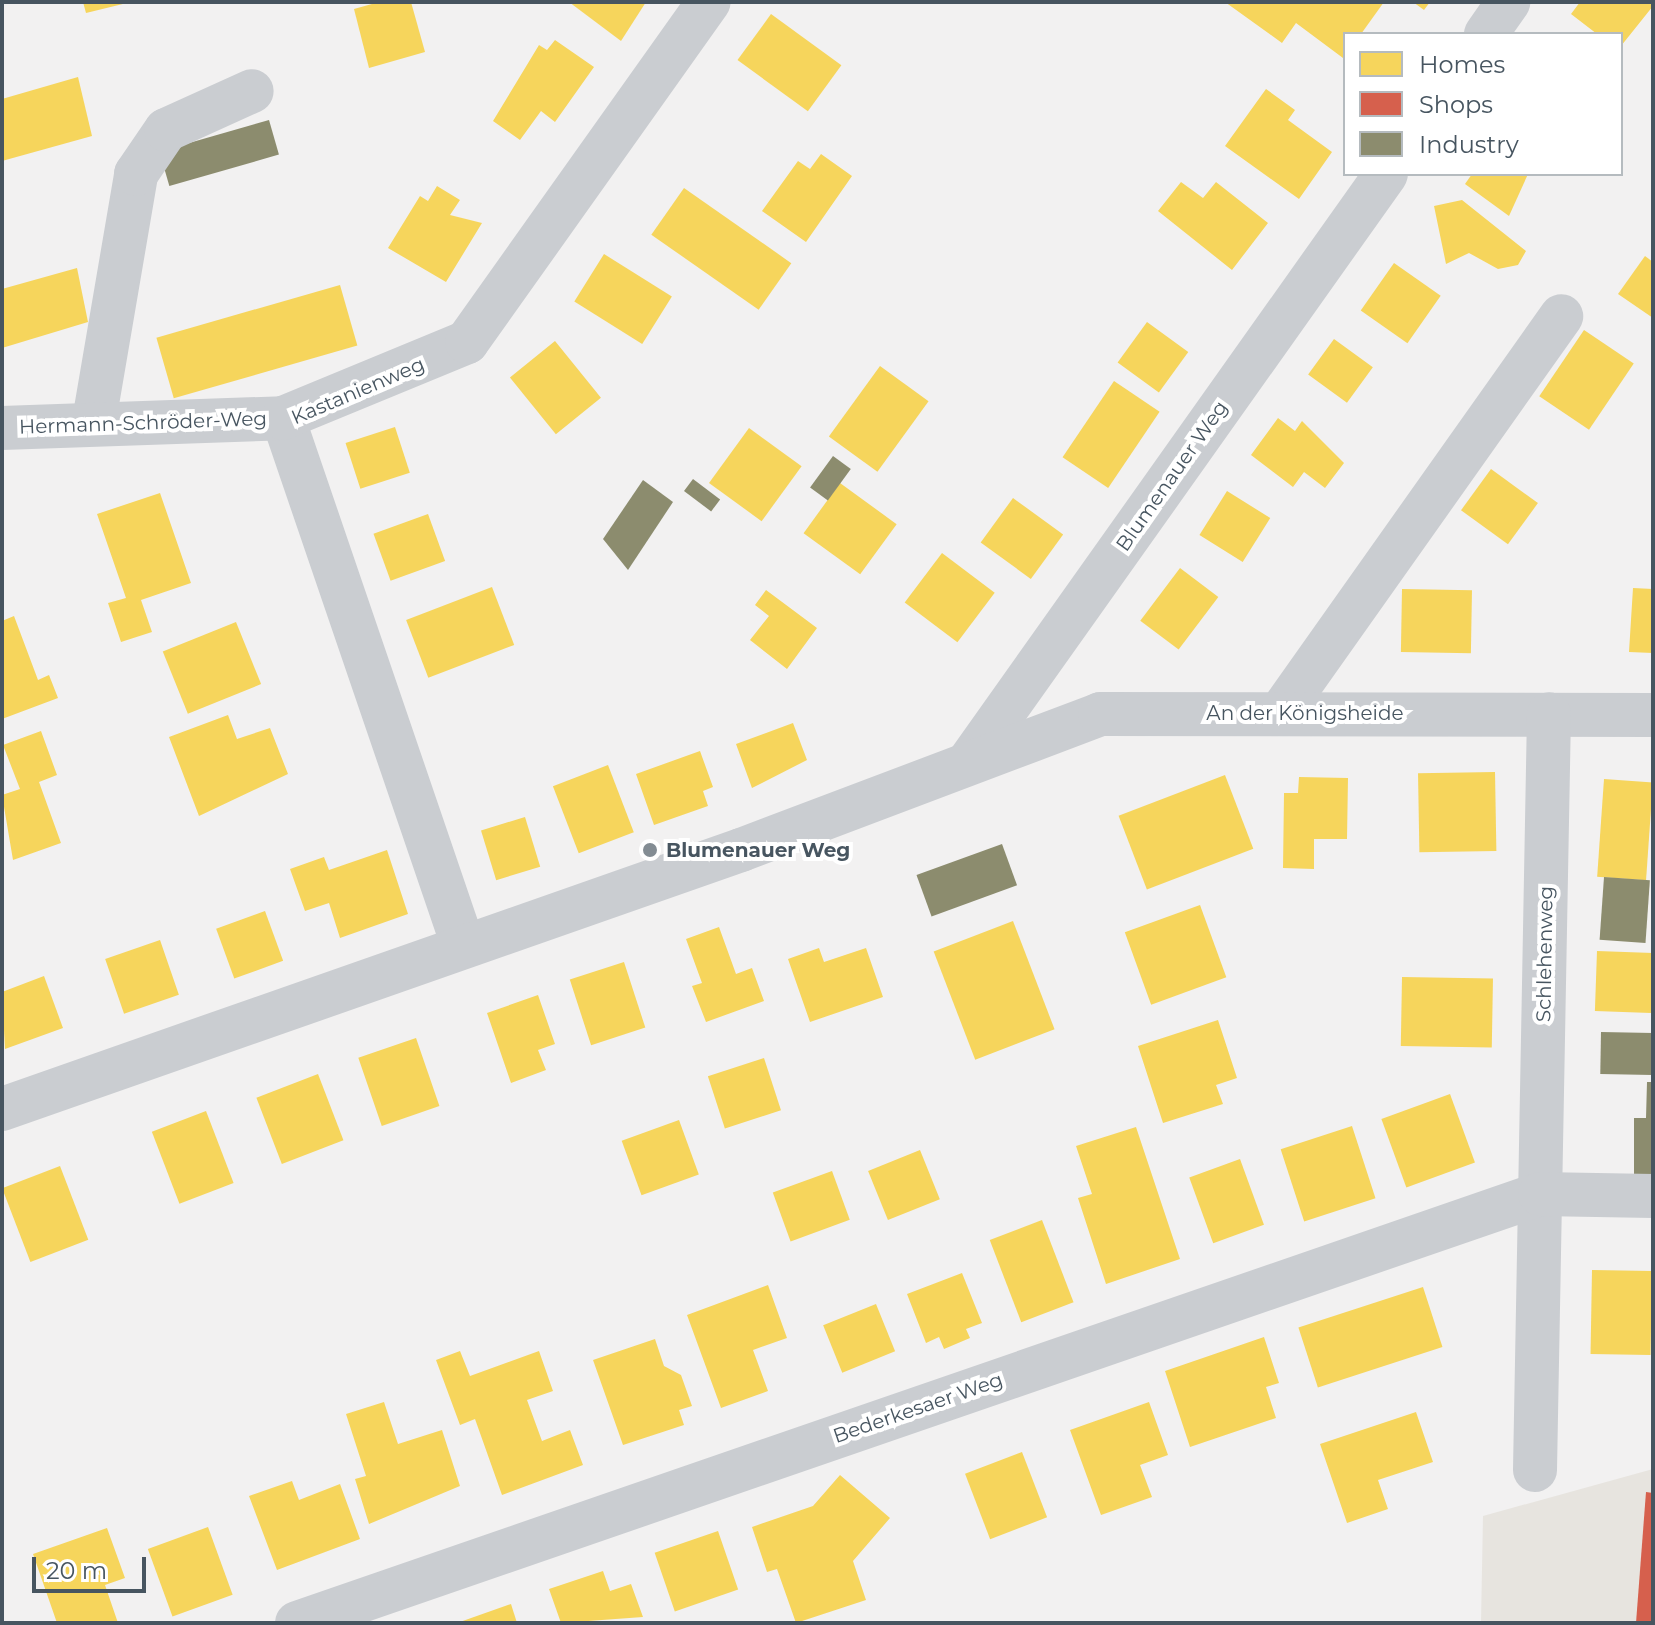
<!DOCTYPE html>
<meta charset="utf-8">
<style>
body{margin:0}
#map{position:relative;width:1655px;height:1625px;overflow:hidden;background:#f2f1f1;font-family:Montserrat,sans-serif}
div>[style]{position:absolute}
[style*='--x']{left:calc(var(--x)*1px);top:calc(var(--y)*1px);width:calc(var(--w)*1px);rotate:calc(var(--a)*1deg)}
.commercial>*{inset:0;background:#e7e4df}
.homes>*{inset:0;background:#f6d55c;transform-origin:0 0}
.shops>*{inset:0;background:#d6604d}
.industry>*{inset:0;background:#8c8c6e;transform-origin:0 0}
.minor>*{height:44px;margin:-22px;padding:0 22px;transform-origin:22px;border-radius:22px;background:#cacdd1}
.dots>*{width:22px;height:22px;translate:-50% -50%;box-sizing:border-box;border:4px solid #fff;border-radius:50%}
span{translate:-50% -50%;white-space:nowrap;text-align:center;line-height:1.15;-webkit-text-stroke:8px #fff;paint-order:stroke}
.street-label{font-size:20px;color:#475560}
.poi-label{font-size:20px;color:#475560;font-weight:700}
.left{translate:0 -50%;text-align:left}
.frame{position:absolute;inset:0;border:4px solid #475560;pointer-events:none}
.legend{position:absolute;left:1343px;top:32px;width:280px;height:144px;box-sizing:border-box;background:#fff;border:2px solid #b5bbbf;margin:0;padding:10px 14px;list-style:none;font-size:24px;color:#475560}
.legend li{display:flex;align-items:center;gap:16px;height:40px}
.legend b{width:40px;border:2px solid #b5bbbf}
.scale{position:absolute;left:32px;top:1557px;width:114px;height:36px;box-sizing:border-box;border:4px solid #475560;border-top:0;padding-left:10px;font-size:24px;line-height:28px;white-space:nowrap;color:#475560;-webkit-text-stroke:6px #fff;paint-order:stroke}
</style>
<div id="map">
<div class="commercial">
<div style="clip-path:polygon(1653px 1469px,1653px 1623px,1481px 1623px,1483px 1516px)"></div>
</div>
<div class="homes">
<div style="clip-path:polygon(83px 2px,127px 2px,127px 3px,86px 13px)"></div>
<div style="clip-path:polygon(379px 2px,411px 2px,425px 52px,369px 68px,354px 9px)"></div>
<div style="clip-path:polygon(569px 2px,646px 2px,621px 41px)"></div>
<div style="clip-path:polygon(1225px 2px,1384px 2px,1361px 34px,1345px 34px,1343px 58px,1296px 23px,1282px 43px)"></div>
<div style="clip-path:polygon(1413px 2px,1430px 2px,1424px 10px)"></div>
<div style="clip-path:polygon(1580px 2px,1651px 2px,1653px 6px,1621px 46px,1621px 34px,1597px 34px,1571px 14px)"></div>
<div style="left:771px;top:14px;width:87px;height:57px;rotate:36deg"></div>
<div style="clip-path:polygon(555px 40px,594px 67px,555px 122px,541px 111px,520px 140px,493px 121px,539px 45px,547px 50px)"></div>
<div style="clip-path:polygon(78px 77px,92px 136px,2px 161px,2px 99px)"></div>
<div style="clip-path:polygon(1266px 89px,1295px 110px,1288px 120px,1332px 152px,1299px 199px,1225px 146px)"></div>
<div style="clip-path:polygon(821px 154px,852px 176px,806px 242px,762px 211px,798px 161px,810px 169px)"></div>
<div style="clip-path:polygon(1472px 174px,1528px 174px,1509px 216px,1465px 184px)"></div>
<div style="clip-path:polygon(1181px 182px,1203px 198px,1216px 182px,1268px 223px,1232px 270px,1158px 211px)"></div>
<div style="clip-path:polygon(437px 186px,460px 200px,450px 215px,482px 223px,446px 282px,388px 248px,420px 196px,428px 201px)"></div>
<div style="left:684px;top:188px;width:131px;height:57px;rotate:35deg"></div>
<div style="clip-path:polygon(1462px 200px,1526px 251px,1518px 265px,1498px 269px,1469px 253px,1446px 264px,1434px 206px)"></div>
<div style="left:604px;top:254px;width:80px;height:56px;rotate:32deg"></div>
<div style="clip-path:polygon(1645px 256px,1653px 262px,1653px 318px,1618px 294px)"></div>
<div style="left:1394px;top:263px;width:57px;height:58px;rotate:35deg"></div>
<div style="clip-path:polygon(77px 268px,88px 322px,2px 348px,2px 289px)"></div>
<div style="left:340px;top:285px;width:63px;height:191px;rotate:74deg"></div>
<div style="left:1147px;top:322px;width:51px;height:50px;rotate:36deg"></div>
<div style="left:1584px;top:330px;width:60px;height:80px;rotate:34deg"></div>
<div style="left:1334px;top:339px;width:48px;height:44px;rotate:36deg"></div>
<div style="left:555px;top:341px;width:73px;height:58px;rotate:51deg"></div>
<div style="left:880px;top:366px;width:60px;height:87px;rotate:36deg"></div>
<div style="left:1114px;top:381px;width:55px;height:92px;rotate:34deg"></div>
<div style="clip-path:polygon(1278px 418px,1295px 431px,1302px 421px,1344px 463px,1325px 488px,1304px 472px,1293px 487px,1251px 455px)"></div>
<div style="left:395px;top:427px;width:48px;height:52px;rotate:72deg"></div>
<div style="left:749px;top:428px;width:65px;height:68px;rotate:36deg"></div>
<div style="left:1491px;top:469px;width:58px;height:51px;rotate:36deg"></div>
<div style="left:840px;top:483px;width:70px;height:62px;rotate:36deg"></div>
<div style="left:1227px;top:491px;width:51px;height:52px;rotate:32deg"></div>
<div style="clip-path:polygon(160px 493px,191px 583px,141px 600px,152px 632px,121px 642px,108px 603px,126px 598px,97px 514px)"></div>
<div style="left:1013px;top:498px;width:62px;height:55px;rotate:36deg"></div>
<div style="left:428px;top:514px;width:50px;height:58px;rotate:70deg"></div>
<div style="left:942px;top:553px;width:66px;height:62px;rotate:37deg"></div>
<div style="left:1180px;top:568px;width:48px;height:66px;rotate:37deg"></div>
<div style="left:492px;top:587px;width:62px;height:92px;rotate:69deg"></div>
<div style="clip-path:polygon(1633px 588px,1653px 589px,1653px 653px,1629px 652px)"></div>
<div style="left:1402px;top:589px;width:70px;height:63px;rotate:1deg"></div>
<div style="clip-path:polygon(766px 590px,817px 628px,787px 669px,750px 640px,769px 616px,755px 605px)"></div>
<div style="clip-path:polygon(14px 616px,38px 680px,49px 675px,58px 698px,2px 719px,2px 621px)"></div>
<div style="left:236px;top:622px;width:67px;height:79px;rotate:68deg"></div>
<div style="clip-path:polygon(228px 715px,237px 739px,270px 728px,288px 774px,199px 816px,169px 737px)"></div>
<div style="clip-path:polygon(793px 723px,807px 760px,752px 788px,736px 744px)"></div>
<div style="clip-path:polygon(41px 731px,57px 775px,39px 782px,61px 843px,13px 860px,2px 795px,20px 789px,3px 745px)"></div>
<div style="clip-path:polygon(700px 751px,713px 787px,703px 791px,708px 806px,654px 825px,636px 774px)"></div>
<div style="left:608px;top:765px;width:72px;height:59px;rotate:69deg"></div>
<div style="left:1495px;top:772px;width:79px;height:77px;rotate:89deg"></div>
<div style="left:1225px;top:775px;width:79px;height:114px;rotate:69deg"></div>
<div style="clip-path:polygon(1299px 777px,1348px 778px,1347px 839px,1314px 839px,1314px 869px,1283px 868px,1284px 793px,1298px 793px)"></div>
<div style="left:1604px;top:779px;width:49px;height:98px;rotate:4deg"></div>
<div style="left:525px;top:817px;width:52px;height:46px;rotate:73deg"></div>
<div style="clip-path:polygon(387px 850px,408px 914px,340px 938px,329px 903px,305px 911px,290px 869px,324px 857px,329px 870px)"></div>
<div style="left:1200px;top:905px;width:77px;height:80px;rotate:70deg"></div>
<div style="left:265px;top:911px;width:53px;height:52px;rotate:70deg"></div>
<div style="left:1013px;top:921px;width:116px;height:85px;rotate:69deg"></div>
<div style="clip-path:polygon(719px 927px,736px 974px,752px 968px,764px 1001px,706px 1022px,692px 986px,702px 983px,686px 939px)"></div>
<div style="left:160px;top:940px;width:58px;height:58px;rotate:71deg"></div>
<div style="clip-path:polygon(819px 948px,824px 962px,866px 948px,883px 997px,810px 1022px,788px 959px)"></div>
<div style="left:1597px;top:951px;width:56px;height:60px;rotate:2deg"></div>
<div style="left:624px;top:962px;width:69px;height:57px;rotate:72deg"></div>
<div style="clip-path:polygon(44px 976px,63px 1028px,5px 1049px,2px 992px)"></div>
<div style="left:1402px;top:977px;width:91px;height:69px;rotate:1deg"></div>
<div style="clip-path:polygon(538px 995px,555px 1044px,538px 1050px,546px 1070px,511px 1083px,487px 1013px)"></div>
<div style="clip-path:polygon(1218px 1020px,1237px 1078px,1216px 1085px,1223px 1104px,1163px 1123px,1138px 1046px)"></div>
<div style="left:416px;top:1038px;width:72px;height:61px;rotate:71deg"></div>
<div style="left:764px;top:1058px;width:55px;height:59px;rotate:72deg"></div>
<div style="left:318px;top:1074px;width:71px;height:66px;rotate:69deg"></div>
<div style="left:1450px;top:1094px;width:73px;height:73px;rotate:70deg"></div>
<div style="left:206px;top:1111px;width:77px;height:58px;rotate:69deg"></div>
<div style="left:679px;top:1120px;width:58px;height:61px;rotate:70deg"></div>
<div style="left:1352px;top:1126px;width:76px;height:75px;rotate:72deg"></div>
<div style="clip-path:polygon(1136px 1127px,1180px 1259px,1106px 1284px,1078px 1198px,1092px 1194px,1076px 1146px)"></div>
<div style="left:920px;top:1150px;width:53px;height:56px;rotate:68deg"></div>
<div style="left:1240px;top:1159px;width:70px;height:54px;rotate:70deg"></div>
<div style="left:60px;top:1166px;width:79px;height:62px;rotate:69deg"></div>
<div style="left:832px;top:1171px;width:52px;height:63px;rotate:70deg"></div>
<div style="left:1042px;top:1220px;width:88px;height:56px;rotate:69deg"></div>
<div style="left:1592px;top:1270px;width:60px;height:84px;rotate:1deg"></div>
<div style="clip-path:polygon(962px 1273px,982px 1323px,966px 1329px,970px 1338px,944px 1349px,939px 1337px,926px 1343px,907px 1294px)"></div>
<div style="clip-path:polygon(768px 1285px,787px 1338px,753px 1350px,768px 1391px,721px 1408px,687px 1315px)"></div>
<div style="left:1423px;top:1287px;width:63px;height:131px;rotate:72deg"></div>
<div style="left:876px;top:1304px;width:51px;height:57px;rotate:68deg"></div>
<div style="clip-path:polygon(1264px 1337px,1279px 1383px,1266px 1387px,1276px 1418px,1190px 1447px,1165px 1371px)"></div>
<div style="clip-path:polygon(655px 1339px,664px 1366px,681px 1375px,692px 1406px,679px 1410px,684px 1425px,623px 1445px,593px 1360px)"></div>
<div style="clip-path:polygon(460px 1351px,470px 1376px,539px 1351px,553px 1391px,527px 1400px,542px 1441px,570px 1430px,583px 1465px,502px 1495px,475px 1419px,460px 1425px,436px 1360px)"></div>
<div style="clip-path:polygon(384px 1402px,398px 1444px,442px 1430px,460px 1486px,369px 1524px,355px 1479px,366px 1476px,346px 1414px)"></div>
<div style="clip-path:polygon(1149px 1402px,1168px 1455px,1140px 1465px,1152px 1497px,1101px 1515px,1070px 1430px)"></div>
<div style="clip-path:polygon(1416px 1412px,1433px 1462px,1378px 1480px,1388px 1509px,1347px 1523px,1320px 1444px)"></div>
<div style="left:1022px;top:1452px;width:70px;height:61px;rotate:69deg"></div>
<div style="clip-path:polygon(840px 1475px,890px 1518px,853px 1561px,866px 1600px,796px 1623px,777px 1569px,767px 1572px,752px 1527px,813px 1506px)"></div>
<div style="clip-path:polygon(292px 1481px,299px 1500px,340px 1484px,360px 1539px,277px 1570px,249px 1496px)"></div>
<div style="left:208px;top:1527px;width:72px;height:64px;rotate:70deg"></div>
<div style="clip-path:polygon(107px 1528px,125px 1578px,105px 1585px,118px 1623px,57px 1623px,33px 1554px)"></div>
<div style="left:718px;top:1531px;width:62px;height:67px;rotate:71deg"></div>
<div style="clip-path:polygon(603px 1571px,610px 1591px,631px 1584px,643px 1617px,561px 1623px,549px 1589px)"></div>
<div style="clip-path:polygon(511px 1604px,517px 1623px,457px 1623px)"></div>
</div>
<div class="shops">
<div style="clip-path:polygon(1646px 1492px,1653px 1493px,1653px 1623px,1636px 1623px)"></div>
</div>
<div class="industry">
<div style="left:269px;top:120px;width:36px;height:114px;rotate:74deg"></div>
<div style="left:833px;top:456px;width:22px;height:39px;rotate:36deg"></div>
<div style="left:693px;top:479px;width:34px;height:15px;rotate:37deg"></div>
<div style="clip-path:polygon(643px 480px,673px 502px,628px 570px,603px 539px)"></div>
<div style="left:1002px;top:844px;width:44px;height:91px;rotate:70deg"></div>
<div style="left:1604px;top:877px;width:46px;height:63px;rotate:4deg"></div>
<div style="left:1601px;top:1032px;width:52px;height:42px;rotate:1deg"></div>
<div style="clip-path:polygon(1647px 1082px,1653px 1082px,1653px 1186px,1634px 1186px,1634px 1118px,1646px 1118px)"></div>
</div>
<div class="minor">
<div style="--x:1486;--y:34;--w:39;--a:-55"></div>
<div style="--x:283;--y:418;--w:557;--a:71.14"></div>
<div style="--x:94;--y:421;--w:251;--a:-80.3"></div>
<div style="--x:136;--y:174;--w:53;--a:-55.7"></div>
<div style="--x:166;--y:130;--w:94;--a:-24.4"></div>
<div style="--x:2;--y:428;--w:281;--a:-2"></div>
<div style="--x:283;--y:418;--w:199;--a:-22.4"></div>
<div style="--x:467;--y:342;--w:417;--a:-54.6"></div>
<div style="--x:1281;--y:712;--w:485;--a:-54.7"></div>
<div style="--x:968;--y:763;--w:722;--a:-54.64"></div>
<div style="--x:2;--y:1109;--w:783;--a:-19.31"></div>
<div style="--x:741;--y:850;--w:384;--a:-20.7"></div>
<div style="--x:1100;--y:714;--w:553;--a:0.1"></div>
<div style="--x:1535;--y:1470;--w:756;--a:-88.94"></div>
<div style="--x:297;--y:1623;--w:1315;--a:-19.04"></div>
<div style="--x:1540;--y:1194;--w:113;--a:1"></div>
</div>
<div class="dots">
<div style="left:650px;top:850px;background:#838c93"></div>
</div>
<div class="street-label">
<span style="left:358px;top:391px;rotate:-23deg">Kastanienweg</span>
<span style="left:143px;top:423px;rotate:-2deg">Hermann-Schröder-Weg</span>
<span style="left:1172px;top:476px;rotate:-55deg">Blumenauer Weg</span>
<span style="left:1305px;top:713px">An der Königsheide</span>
<span style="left:1545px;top:954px;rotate:-89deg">Schlehenweg</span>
<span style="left:918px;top:1408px;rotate:-19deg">Bederkesaer Weg</span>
</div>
<div class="poi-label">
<span class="left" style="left:666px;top:850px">Blumenauer Weg</span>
</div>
<div class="frame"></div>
<ul class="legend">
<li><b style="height:22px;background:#f6d55c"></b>Homes</li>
<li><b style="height:22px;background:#d6604d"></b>Shops</li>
<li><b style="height:22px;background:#8c8c6e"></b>Industry</li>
</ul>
<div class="scale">20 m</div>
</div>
